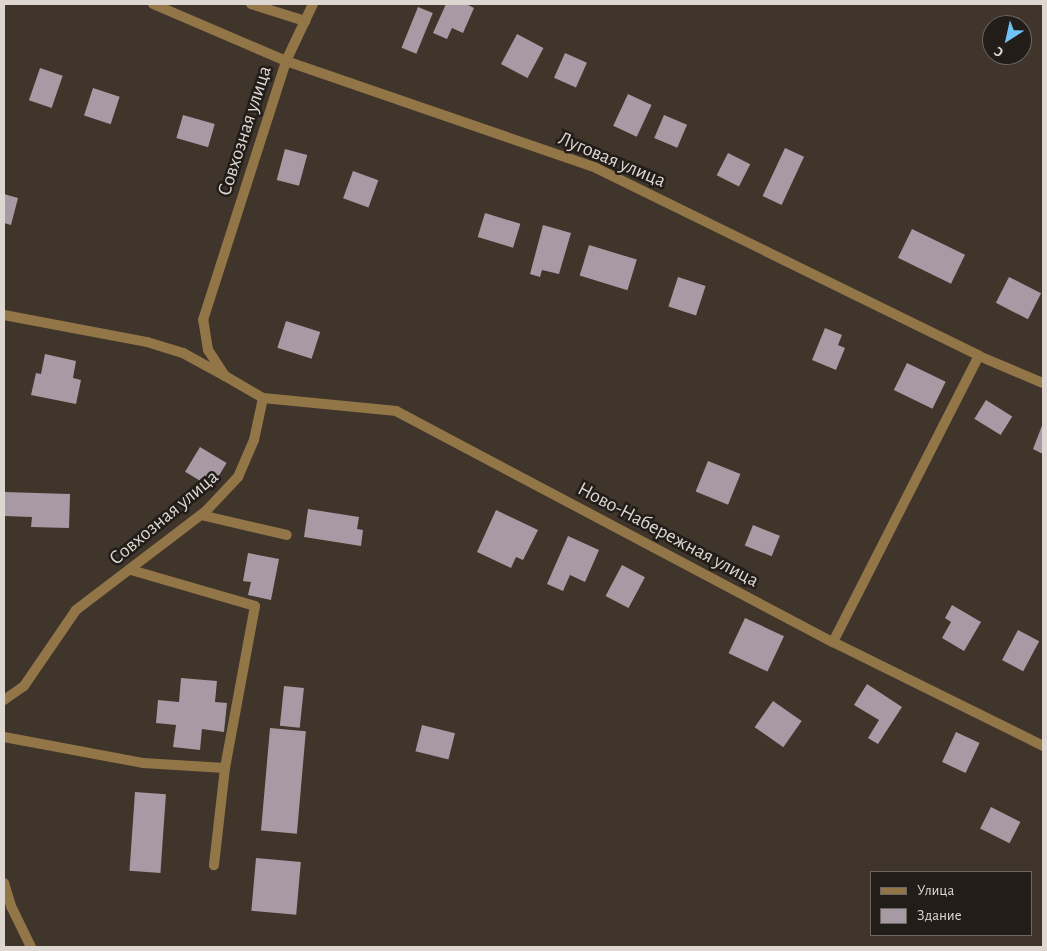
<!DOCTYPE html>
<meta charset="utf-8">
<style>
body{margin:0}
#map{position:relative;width:1047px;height:951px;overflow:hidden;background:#3f352b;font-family:"Alegreya Sans",sans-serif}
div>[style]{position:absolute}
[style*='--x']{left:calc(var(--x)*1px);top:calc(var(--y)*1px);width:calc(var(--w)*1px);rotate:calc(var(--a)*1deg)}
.building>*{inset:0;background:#a89aa4;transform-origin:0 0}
.lane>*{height:10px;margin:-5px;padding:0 5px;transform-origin:5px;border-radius:5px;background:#937647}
.street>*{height:10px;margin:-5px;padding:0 5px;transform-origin:5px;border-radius:5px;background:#937647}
span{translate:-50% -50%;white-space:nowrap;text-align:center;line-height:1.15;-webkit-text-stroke:5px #221d19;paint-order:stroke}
.street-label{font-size:20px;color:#ded7d1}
.frame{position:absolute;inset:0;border:5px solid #ded7d1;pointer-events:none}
.legend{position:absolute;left:870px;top:871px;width:162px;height:65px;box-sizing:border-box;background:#221d19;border:1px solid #6d6763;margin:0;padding:6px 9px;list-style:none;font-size:15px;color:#ded7d1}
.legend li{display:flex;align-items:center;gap:10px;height:25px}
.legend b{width:25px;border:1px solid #6d6763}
.north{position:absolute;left:982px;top:15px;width:50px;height:50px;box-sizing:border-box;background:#221d19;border:1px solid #6d6763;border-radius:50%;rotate:215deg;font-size:14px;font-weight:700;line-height:20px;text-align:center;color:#ded7d1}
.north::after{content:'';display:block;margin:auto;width:18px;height:22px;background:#6fc2f4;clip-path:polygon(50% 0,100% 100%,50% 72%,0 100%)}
</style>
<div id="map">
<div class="building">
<div style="clip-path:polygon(446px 4px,466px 4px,474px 8px,463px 33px,452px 28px,447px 39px,433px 33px)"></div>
<div style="left:418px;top:7px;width:16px;height:44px;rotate:22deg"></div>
<div style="left:517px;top:34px;width:30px;height:34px;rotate:28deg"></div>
<div style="left:565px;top:53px;width:24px;height:27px;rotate:24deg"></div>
<div style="left:40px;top:68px;width:24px;height:34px;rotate:19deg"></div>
<div style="left:93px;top:88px;width:28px;height:29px;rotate:18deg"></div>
<div style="left:628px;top:94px;width:26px;height:35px;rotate:25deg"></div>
<div style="left:183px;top:115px;width:33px;height:24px;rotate:16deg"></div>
<div style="left:664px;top:115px;width:25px;height:25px;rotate:23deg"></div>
<div style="left:785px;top:148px;width:21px;height:53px;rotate:25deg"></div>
<div style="left:285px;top:149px;width:23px;height:32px;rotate:15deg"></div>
<div style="left:728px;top:153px;width:25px;height:25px;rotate:27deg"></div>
<div style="left:353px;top:171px;width:27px;height:29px;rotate:20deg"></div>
<div style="clip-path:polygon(4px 194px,18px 198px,11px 225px,4px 223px)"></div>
<div style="left:485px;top:213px;width:37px;height:25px;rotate:17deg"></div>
<div style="clip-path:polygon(543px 225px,571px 233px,559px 274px,542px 270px,540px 277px,530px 274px)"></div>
<div style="left:912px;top:229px;width:59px;height:32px;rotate:26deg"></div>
<div style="left:589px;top:245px;width:50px;height:32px;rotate:17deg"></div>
<div style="left:678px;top:277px;width:29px;height:31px;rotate:18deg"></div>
<div style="left:1009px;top:277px;width:36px;height:29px;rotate:27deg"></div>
<div style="left:286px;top:321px;width:36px;height:28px;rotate:18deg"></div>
<div style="clip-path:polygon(825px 328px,842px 335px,838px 345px,845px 348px,836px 370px,812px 360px)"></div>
<div style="clip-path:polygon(45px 354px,76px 361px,73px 378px,81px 380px,76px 404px,31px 395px,36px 373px,41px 374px)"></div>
<div style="left:907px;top:363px;width:43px;height:30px;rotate:26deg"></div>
<div style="left:986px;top:400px;width:31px;height:22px;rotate:32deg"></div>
<div style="clip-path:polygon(1043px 423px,1043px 454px,1033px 449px)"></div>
<div style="left:200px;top:447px;width:31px;height:29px;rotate:31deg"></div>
<div style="left:708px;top:461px;width:35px;height:33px;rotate:22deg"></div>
<div style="clip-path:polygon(4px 492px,70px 494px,69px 528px,31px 527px,32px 517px,4px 516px)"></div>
<div style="clip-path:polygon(308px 509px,359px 517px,357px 529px,363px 530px,361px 546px,304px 537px)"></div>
<div style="clip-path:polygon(496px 510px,538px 530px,523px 560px,516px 557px,511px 568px,477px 552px)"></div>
<div style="left:753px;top:525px;width:29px;height:22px;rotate:22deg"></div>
<div style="clip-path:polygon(568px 536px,599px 550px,585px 582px,570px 575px,563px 591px,547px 584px)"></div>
<div style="clip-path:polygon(248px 553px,279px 559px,271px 600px,248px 595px,251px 582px,243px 581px)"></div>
<div style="left:622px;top:565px;width:26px;height:35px;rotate:28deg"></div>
<div style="clip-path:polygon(952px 605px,981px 622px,964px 651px,942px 638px,951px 622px,945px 618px)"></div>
<div style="left:745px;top:618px;width:43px;height:39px;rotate:25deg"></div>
<div style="left:1018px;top:630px;width:24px;height:34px;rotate:28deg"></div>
<div style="clip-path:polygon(181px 678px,217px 681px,215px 702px,227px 703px,224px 732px,202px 729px,200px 750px,173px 747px,176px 725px,156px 723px,158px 700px,179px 702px)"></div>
<div style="clip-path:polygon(867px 684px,902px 707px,878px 744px,868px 738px,879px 720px,854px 705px)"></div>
<div style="left:284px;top:686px;width:20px;height:40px;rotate:6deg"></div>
<div style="left:773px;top:701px;width:35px;height:32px;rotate:35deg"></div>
<div style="left:422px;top:725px;width:34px;height:27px;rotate:14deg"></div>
<div style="left:270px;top:728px;width:36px;height:103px;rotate:5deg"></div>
<div style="left:956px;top:732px;width:26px;height:33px;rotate:25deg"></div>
<div style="left:135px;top:792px;width:31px;height:79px;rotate:4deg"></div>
<div style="left:991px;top:807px;width:33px;height:24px;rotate:27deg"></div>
<div style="left:256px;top:858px;width:45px;height:53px;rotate:5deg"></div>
</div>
<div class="lane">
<div style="--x:251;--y:4;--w:57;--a:17.5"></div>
<div style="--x:286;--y:61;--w:63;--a:-64.7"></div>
<div style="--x:4;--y:315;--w:146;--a:10.7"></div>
<div style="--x:147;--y:342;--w:38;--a:17"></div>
<div style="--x:183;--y:353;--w:48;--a:28.7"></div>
<div style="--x:201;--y:515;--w:88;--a:13.1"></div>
<div style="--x:131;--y:570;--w:129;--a:16.2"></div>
<div style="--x:255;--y:606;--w:165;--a:100.5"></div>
<div style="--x:225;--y:768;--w:98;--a:96.5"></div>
<div style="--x:833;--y:642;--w:321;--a:-63"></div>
<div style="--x:4;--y:737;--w:141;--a:10.6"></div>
<div style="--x:143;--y:763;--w:82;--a:3.5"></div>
</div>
<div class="street">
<div style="--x:153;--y:4;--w:145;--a:23.2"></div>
<div style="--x:286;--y:61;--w:328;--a:19"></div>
<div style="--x:596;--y:168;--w:427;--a:26.1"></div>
<div style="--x:979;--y:356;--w:69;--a:22.9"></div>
<div style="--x:263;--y:398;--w:134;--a:5.6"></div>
<div style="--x:396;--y:411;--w:494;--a:27.9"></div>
<div style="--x:833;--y:642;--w:234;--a:26.3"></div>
<div style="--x:4;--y:700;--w:24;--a:-35"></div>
<div style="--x:24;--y:686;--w:92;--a:-55.6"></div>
<div style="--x:76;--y:610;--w:163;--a:-37.3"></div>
<div style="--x:206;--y:511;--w:47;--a:-46.7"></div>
<div style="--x:238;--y:477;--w:40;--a:-66.6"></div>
<div style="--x:254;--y:440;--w:43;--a:-77.9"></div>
<div style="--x:263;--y:398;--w:44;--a:-149.9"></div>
<div style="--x:225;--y:376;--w:31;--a:-123"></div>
<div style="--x:208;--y:350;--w:30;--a:-99"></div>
<div style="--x:203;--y:320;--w:272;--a:-72.2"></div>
<div style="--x:4;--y:883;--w:24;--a:73"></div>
<div style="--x:11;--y:906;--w:46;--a:64"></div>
</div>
<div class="street-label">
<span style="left:245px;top:131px;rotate:-72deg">Совхозная улица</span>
<span style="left:612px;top:160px;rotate:23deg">Луговая улица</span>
<span style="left:164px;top:518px;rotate:-40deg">Совхозная улица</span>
<span style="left:668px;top:535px;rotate:28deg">Ново-Набережная улица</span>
</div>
<div class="frame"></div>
<ul class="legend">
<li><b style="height:6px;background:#937647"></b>Улица</li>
<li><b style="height:14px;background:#a89aa4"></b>Здание</li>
</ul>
<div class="north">С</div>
</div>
